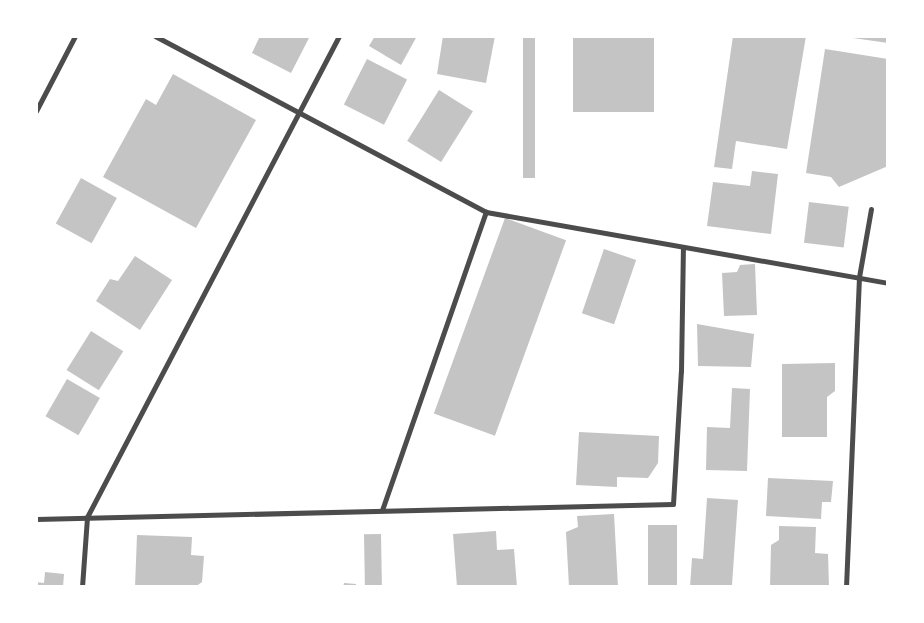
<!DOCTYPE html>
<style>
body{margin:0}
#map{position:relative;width:924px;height:623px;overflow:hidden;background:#fff;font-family:"PT Sans",sans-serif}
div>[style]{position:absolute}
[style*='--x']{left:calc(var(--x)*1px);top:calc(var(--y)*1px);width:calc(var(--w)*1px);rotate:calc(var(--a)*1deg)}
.building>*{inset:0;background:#c4c4c4;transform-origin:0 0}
.minor>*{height:5px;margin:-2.5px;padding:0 2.5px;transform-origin:2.5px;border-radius:2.5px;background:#4c4c4c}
span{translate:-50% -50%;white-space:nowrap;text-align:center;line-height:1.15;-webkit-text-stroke:4.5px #fff;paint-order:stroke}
.frame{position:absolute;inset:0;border:38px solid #fff;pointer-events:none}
</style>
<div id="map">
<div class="building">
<div style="clip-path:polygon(260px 36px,310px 36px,291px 73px,252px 53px)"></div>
<div style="clip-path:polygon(375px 36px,417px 36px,401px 65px,369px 46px)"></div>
<div style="clip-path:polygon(443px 36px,495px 36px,486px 83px,437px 74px)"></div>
<div style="left:523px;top:36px;width:12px;height:142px"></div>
<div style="left:573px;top:36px;width:81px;height:76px"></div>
<div style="clip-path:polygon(733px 36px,806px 36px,787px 149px,736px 141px,732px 169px,714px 167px)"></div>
<div style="clip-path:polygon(846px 36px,888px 36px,888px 43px,846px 37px)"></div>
<div style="clip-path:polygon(825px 49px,888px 59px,888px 166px,839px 187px,831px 177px,806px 173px)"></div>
<div style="left:367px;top:59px;width:45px;height:51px;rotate:27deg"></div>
<div style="clip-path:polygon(173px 74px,256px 120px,196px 228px,103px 177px,146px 99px,156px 105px)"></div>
<div style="left:439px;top:90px;width:40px;height:60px;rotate:32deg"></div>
<div style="clip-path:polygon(752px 171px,778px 174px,771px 234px,707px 226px,713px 182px,750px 186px)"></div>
<div style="left:81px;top:178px;width:41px;height:52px;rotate:29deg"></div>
<div style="left:809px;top:202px;width:40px;height:41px;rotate:7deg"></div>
<div style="left:505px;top:218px;width:65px;height:208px;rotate:20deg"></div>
<div style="left:604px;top:249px;width:34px;height:68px;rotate:19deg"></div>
<div style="clip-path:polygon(135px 256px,172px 280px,140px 330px,96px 301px,110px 279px,118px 281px)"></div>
<div style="clip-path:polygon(755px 264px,757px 315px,724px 316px,722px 273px,737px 272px,740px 265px)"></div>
<div style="clip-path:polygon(697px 324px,754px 334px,751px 367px,698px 366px)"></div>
<div style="left:91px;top:331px;width:38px;height:46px;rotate:32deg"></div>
<div style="clip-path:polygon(835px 363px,835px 391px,827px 397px,827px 437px,782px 437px,782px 364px)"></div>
<div style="left:67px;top:379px;width:38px;height:43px;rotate:30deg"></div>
<div style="clip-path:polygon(732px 388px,750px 389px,747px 471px,706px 470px,707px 427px,730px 428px)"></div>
<div style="clip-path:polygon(579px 432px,659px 436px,658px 463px,648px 478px,617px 477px,617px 487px,576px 485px)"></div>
<div style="clip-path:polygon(768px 478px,833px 481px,831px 502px,822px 502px,821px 519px,766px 516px)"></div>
<div style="clip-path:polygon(707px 498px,738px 500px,732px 585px,729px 587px,690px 587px,692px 558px,703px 559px)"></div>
<div style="clip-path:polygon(614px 514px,618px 587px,569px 587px,566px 532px,578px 527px,577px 516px)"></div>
<div style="left:648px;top:525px;width:29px;height:62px"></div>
<div style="clip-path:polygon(779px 526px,816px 527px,815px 553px,828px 554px,829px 587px,770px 587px,771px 545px,779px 540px)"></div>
<div style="clip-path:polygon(496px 531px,497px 550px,514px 549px,517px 587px,457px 587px,453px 534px)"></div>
<div style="left:381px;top:534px;width:53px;height:17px;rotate:89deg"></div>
<div style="clip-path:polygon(137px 535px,192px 537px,191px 555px,204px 556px,202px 582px,195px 587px,135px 587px)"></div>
<div style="clip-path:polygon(45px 572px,64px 574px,63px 587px,36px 587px,36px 582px,44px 583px)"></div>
<div style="clip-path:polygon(344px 583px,356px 584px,356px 587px,343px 587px)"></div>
</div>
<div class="minor">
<div style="--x:155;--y:36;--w:375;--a:28"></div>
<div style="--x:486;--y:212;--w:408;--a:10"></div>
<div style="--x:36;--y:111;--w:85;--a:-62.5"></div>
<div style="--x:382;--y:510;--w:316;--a:-70.8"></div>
<div style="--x:36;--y:519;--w:637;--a:-1.35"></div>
<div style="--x:673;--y:504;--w:133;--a:-86.6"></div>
<div style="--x:681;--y:371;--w:122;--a:-89.1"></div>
<div style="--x:82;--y:587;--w:70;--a:-85.9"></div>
<div style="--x:87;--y:517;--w:543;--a:-62.35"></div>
<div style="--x:846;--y:587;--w:310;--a:-87.6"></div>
<div style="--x:859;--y:277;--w:69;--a:-80"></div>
</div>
<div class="frame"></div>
</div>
